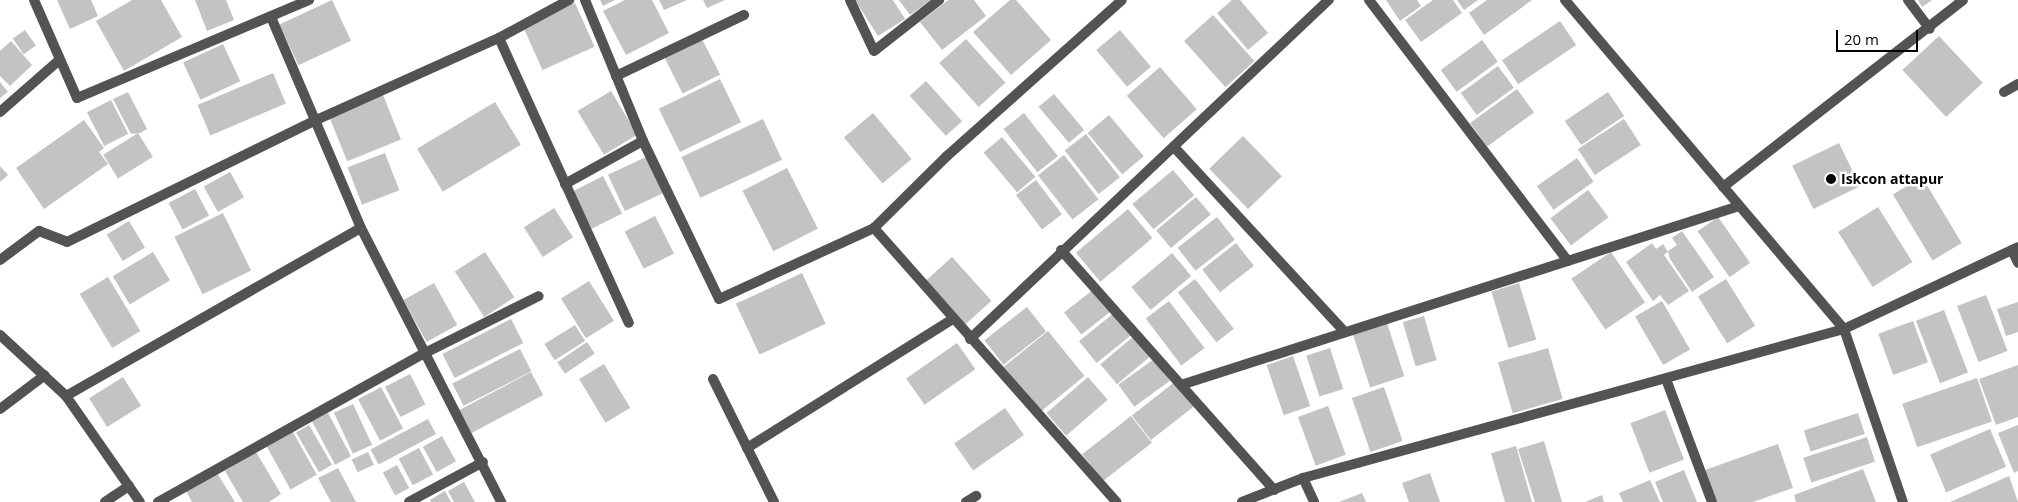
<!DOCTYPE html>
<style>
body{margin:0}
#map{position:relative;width:2018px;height:502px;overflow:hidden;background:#fff;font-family:"Open Sans",sans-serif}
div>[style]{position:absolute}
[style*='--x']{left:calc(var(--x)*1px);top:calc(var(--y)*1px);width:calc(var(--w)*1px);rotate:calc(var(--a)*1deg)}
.building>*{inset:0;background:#c3c3c3;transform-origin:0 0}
.minor>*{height:10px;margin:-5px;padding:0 5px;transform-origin:5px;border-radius:5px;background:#535353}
.dots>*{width:14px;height:14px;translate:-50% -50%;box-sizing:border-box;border:2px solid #fff;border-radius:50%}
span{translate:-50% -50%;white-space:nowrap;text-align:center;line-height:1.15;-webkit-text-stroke:5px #fff;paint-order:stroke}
.poi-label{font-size:14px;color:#000;font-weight:700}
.left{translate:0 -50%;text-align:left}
.scale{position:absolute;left:1836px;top:30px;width:82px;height:22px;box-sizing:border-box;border:2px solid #000;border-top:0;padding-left:6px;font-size:15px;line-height:18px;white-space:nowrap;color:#000;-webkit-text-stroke:4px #fff;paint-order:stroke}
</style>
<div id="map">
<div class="building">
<div style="clip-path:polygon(57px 0,91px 0,98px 16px,70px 29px)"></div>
<div style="clip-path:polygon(132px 0,161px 0,182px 37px,124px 71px,96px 21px)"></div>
<div style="clip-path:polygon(195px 0,226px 0,234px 20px,207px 31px)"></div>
<div style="left:332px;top:0;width:45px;height:58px;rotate:65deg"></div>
<div style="clip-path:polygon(600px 0,615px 0,603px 6px)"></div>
<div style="clip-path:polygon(625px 0,652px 0,669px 33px,626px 55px,603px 11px)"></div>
<div style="clip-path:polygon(659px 0,687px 0,664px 10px)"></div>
<div style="clip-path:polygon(703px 0,725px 0,707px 8px)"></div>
<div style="clip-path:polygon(855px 0,893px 0,905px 19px,878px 36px)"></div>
<div style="clip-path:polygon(899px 0,931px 0,910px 15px)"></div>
<div style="clip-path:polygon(948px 0,974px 0,986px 16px,942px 50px,920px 22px)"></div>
<div style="clip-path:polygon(1010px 0,1016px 0,1051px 40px,1011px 75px,973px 32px)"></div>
<div style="clip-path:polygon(1232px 0,1240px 0,1268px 33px,1248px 50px,1217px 13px)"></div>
<div style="clip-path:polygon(1386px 0,1417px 0,1421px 6px,1400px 21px)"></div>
<div style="clip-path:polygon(1433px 0,1453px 0,1462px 13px,1421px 42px,1405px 20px)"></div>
<div style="clip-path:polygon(1457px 0,1478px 0,1464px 10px)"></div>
<div style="clip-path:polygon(1487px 0,1532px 0,1484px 35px,1469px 13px)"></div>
<div style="clip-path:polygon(1918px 0,1932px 0,1922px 7px)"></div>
<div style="left:575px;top:3px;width:48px;height:57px;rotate:66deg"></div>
<div style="left:1213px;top:15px;width:62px;height:39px;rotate:48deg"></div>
<div style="left:1560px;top:21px;width:29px;height:70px;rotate:56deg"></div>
<div style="left:25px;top:30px;width:19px;height:15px;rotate:55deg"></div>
<div style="left:1120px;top:30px;width:48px;height:31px;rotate:50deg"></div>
<div style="left:1939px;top:36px;width:64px;height:50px;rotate:47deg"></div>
<div style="left:701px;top:37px;width:42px;height:42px;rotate:63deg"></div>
<div style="left:966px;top:39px;width:59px;height:36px;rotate:48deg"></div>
<div style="left:1482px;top:40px;width:27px;height:51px;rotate:54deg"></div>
<div style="clip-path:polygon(11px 41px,32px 65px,10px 86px,0 76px,0 51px)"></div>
<div style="left:223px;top:44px;width:41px;height:44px;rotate:65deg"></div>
<div style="left:1498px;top:66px;width:27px;height:46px;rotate:54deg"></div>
<div style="left:1160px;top:67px;width:56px;height:44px;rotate:49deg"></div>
<div style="left:273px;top:73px;width:33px;height:82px;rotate:67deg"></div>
<div style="left:720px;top:79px;width:48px;height:68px;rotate:64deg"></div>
<div style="left:926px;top:81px;width:54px;height:22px;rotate:48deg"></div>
<div style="clip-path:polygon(0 82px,8px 92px,0 98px)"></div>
<div style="left:1517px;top:89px;width:29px;height:58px;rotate:54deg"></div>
<div style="left:611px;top:91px;width:51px;height:39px;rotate:59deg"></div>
<div style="clip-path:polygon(128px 92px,147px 129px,140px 133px,131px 134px,113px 99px)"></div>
<div style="left:1608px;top:92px;width:29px;height:52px;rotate:56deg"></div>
<div style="left:1054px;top:94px;width:47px;height:20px;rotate:50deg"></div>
<div style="left:383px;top:95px;width:48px;height:58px;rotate:68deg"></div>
<div style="left:111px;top:100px;width:38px;height:27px;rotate:63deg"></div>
<div style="left:495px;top:102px;width:50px;height:91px;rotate:59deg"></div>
<div style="left:873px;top:113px;width:60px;height:38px;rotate:50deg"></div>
<div style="left:1024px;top:113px;width:55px;height:26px;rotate:52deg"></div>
<div style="left:1109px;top:115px;width:54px;height:28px;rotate:50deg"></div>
<div style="left:763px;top:119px;width:45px;height:90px;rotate:65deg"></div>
<div style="left:1624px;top:119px;width:31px;height:55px;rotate:57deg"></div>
<div style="clip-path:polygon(84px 120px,104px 148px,99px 152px,108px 164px,44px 209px,16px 168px)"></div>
<div style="left:138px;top:133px;width:28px;height:41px;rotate:58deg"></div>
<div style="left:1086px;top:134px;width:55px;height:27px;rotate:52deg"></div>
<div style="left:1243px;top:136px;width:56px;height:47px;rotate:46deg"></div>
<div style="left:1002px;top:137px;width:52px;height:24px;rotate:50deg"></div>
<div style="left:1839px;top:143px;width:48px;height:52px;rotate:64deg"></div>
<div style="left:385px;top:153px;width:40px;height:40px;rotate:69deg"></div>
<div style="left:1064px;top:155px;width:56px;height:33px;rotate:52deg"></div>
<div style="left:646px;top:157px;width:40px;height:42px;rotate:65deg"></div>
<div style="left:1577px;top:158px;width:29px;height:49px;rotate:55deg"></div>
<div style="clip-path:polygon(0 166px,8px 175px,0 182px)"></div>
<div style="left:787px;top:168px;width:68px;height:50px;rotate:63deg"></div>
<div style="left:1173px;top:170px;width:33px;height:53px;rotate:50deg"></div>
<div style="left:230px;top:172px;width:29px;height:30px;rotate:61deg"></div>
<div style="left:603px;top:176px;width:42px;height:34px;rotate:63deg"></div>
<div style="left:1922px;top:177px;width:77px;height:34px;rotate:59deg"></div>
<div style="left:1036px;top:180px;width:43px;height:25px;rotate:53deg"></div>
<div style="left:195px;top:189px;width:30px;height:30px;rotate:62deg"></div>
<div style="left:1588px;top:190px;width:34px;height:47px;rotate:53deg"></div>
<div style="left:1196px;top:197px;width:23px;height:52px;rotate:50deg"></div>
<div style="left:1878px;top:207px;width:65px;height:47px;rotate:58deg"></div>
<div style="left:554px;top:208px;width:35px;height:36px;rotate:57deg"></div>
<div style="left:1128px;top:209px;width:38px;height:68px;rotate:50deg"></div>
<div style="left:223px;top:213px;width:64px;height:54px;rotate:64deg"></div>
<div style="left:655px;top:216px;width:42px;height:34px;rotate:63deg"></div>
<div style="left:1217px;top:217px;width:29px;height:50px;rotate:52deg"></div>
<div style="left:1718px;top:217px;width:56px;height:25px;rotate:55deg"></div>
<div style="left:129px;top:221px;width:31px;height:26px;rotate:59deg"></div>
<div style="clip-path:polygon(1682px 231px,1714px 277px,1692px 292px,1670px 259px,1668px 251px,1677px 245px,1672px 238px)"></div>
<div style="left:1236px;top:243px;width:29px;height:43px;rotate:52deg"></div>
<div style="clip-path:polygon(1652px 243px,1656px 249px,1663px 244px,1668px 252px,1664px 255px,1689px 291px,1668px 305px,1660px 295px,1653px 301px,1626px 262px)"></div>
<div style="left:153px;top:252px;width:33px;height:47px;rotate:59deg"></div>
<div style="left:485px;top:252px;width:54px;height:36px;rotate:57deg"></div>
<div style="left:1611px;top:252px;width:61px;height:48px;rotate:56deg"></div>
<div style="left:1172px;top:253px;width:30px;height:53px;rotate:50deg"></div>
<div style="left:952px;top:257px;width:59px;height:35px;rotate:48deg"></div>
<div style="left:802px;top:273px;width:56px;height:73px;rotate:65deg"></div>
<div style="left:108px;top:277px;width:63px;height:33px;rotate:59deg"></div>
<div style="left:1195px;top:279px;width:63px;height:22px;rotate:52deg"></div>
<div style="left:1726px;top:279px;width:55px;height:33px;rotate:58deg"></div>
<div style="left:589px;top:281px;width:47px;height:33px;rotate:58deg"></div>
<div style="left:434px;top:283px;width:48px;height:35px;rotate:61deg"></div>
<div style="left:1519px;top:283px;width:59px;height:29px;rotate:73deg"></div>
<div style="left:1094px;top:289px;width:28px;height:38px;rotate:52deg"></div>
<div style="left:1986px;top:295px;width:60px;height:31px;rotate:69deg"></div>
<div style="left:1169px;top:301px;width:59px;height:29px;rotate:53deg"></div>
<div style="left:1662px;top:301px;width:56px;height:31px;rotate:60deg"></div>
<div style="clip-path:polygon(2018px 302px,2018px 332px,2006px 336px,1997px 309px)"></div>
<div style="left:1027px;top:307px;width:31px;height:54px;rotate:52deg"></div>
<div style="left:1944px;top:310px;width:67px;height:30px;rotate:69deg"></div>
<div style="left:1114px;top:313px;width:28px;height:45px;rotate:51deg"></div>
<div style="left:1424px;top:316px;width:46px;height:22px;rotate:74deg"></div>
<div style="left:511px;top:319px;width:27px;height:77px;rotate:63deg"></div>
<div style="left:1913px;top:321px;width:44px;height:37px;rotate:70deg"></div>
<div style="left:1387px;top:323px;width:56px;height:36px;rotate:72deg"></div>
<div style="left:575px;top:325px;width:19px;height:36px;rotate:58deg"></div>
<div style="left:1048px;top:331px;width:58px;height:57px;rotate:51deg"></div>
<div style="left:1134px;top:336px;width:26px;height:44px;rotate:50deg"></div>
<div style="left:587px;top:342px;width:14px;height:36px;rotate:56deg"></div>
<div style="left:957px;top:343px;width:32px;height:62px;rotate:55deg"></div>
<div style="left:1330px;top:348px;width:43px;height:25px;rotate:72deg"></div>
<div style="left:1548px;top:348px;width:53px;height:52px;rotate:74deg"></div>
<div style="left:520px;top:349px;width:25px;height:76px;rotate:63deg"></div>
<div style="left:1293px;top:356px;width:53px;height:28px;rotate:71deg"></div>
<div style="left:1154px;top:359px;width:27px;height:44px;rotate:54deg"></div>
<div style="left:604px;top:364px;width:51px;height:29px;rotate:59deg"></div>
<div style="clip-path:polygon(2018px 365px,2018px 417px,1996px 425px,1979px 379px)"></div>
<div style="left:531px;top:372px;width:26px;height:81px;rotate:62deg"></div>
<div style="left:410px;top:374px;width:34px;height:28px;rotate:63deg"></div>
<div style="left:123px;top:377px;width:34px;height:40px;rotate:58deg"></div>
<div style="left:1088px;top:377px;width:30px;height:55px;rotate:49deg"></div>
<div style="left:1977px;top:378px;width:46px;height:79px;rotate:71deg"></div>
<div style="left:1176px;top:381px;width:31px;height:56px;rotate:52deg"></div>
<div style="left:381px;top:387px;width:47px;height:26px;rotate:62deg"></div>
<div style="left:1384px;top:387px;width:57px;height:34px;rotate:71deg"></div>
<div style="left:353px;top:404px;width:45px;height:21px;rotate:65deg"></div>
<div style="left:1328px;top:406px;width:52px;height:32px;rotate:70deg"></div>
<div style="left:1005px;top:408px;width:33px;height:62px;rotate:55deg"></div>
<div style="left:1665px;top:410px;width:53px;height:37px;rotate:69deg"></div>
<div style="left:328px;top:413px;width:49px;height:18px;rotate:62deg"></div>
<div style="left:1858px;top:413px;width:22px;height:57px;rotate:72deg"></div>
<div style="left:1131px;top:416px;width:34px;height:62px;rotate:52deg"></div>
<div style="left:428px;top:419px;width:17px;height:65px;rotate:62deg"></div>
<div style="left:309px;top:425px;width:46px;height:15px;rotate:60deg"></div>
<div style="clip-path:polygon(2018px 425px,2018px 471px,2014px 473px,1998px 433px)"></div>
<div style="left:1990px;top:429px;width:41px;height:65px;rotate:67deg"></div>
<div style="left:293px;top:432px;width:49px;height:30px;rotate:61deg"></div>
<div style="left:442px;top:436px;width:29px;height:22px;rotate:61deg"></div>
<div style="left:1867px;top:437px;width:26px;height:67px;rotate:72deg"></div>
<div style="clip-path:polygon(1544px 441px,1562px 502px,1535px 502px,1518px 449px)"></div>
<div style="clip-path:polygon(1778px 444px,1793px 488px,1753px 502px,1716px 502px,1705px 470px)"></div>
<div style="left:1516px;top:446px;width:58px;height:26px;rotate:74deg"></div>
<div style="left:419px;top:448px;width:30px;height:23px;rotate:62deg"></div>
<div style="clip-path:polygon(256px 452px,281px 494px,269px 502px,243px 502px,225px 471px)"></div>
<div style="left:368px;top:452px;width:14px;height:18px;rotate:65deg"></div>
<div style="left:397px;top:465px;width:26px;height:16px;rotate:62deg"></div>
<div style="clip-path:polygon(338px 468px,356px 502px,331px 502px,318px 478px)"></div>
<div style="clip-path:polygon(1863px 469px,1876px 502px,1796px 502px,1794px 495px)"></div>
<div style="clip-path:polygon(1684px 470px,1697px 502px,1663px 502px,1655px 482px)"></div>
<div style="clip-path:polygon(217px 473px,235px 502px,192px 502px,186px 491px)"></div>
<div style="clip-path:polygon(1430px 473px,1440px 502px,1409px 502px,1402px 483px)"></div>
<div style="clip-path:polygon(2009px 476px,2018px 502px,1950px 502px)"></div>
<div style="clip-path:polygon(1650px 480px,1660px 502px,1623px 502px,1619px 493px)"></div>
<div style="clip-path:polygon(464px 482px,475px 502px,454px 502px,448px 491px)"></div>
<div style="clip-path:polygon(445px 491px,451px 502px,431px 502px,430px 500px)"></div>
<div style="clip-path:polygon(1362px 493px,1366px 502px,1339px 502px)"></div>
<div style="clip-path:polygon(1602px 495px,1604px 502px,1585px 502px)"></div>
</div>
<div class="minor">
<div style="--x:34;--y:0;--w:107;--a:66.3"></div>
<div style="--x:77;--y:98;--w:252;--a:-22.9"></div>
<div style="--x:585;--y:0;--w:152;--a:67.6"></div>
<div style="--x:643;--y:141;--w:175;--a:64.3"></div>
<div style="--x:719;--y:299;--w:170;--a:-24.6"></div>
<div style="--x:874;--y:228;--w:366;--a:48.5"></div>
<div style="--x:850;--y:0;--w:56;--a:64.8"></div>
<div style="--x:874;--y:51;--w:83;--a:-38.1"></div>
<div style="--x:1369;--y:0;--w:328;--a:52.7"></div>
<div style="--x:1565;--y:0;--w:431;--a:49.7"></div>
<div style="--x:1844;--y:329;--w:183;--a:71.2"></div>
<div style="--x:1908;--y:0;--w:36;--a:53"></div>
<div style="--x:271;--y:17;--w:229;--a:66.9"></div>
<div style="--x:361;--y:228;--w:308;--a:62.9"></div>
<div style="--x:499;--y:38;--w:313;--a:65.5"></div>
<div style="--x:616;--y:76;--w:142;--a:-25.5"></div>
<div style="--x:2004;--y:92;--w:16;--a:-30"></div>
<div style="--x:0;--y:112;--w:77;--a:-41.3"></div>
<div style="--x:1174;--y:147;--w:252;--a:47.3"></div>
<div style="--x:565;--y:184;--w:89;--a:-28.9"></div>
<div style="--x:1723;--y:187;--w:304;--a:-37.9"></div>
<div style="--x:874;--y:228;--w:103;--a:-44.6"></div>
<div style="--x:947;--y:156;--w:234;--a:-41.7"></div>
<div style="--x:1061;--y:250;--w:321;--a:48.4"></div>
<div style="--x:2012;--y:250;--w:14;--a:65"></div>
<div style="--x:0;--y:260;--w:49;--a:-36.6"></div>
<div style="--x:39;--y:231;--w:30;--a:21"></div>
<div style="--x:67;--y:242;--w:275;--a:-26.1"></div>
<div style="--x:314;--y:121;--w:203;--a:-24.2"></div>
<div style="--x:499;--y:38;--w:80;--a:-28.5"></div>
<div style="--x:0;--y:335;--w:90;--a:42.7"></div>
<div style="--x:66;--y:396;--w:129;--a:55.1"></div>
<div style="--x:970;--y:339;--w:494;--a:-43.4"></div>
<div style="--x:713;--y:379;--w:137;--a:63.6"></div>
<div style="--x:1666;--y:379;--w:131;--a:69.5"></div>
<div style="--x:1184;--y:384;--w:583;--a:-17.78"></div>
<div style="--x:66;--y:396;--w:339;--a:-29.7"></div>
<div style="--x:0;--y:409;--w:56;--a:-37.1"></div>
<div style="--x:747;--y:448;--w:241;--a:-32.1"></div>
<div style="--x:1303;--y:478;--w:26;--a:65"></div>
<div style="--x:105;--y:502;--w:29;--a:-34"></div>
<div style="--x:158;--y:502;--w:306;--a:-29.2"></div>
<div style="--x:425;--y:353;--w:127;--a:-26.6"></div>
<div style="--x:409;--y:502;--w:84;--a:-28.4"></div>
<div style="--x:966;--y:502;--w:12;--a:-31"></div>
<div style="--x:1242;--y:502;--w:66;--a:-21.5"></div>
<div style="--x:1303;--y:478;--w:561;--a:-15.4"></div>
<div style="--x:1844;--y:329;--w:192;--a:-25.2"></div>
</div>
<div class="dots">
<div style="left:1831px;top:179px;background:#000"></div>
</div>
<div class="poi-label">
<span class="left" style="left:1841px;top:179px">Iskcon attapur</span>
</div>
<div class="scale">20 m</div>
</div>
